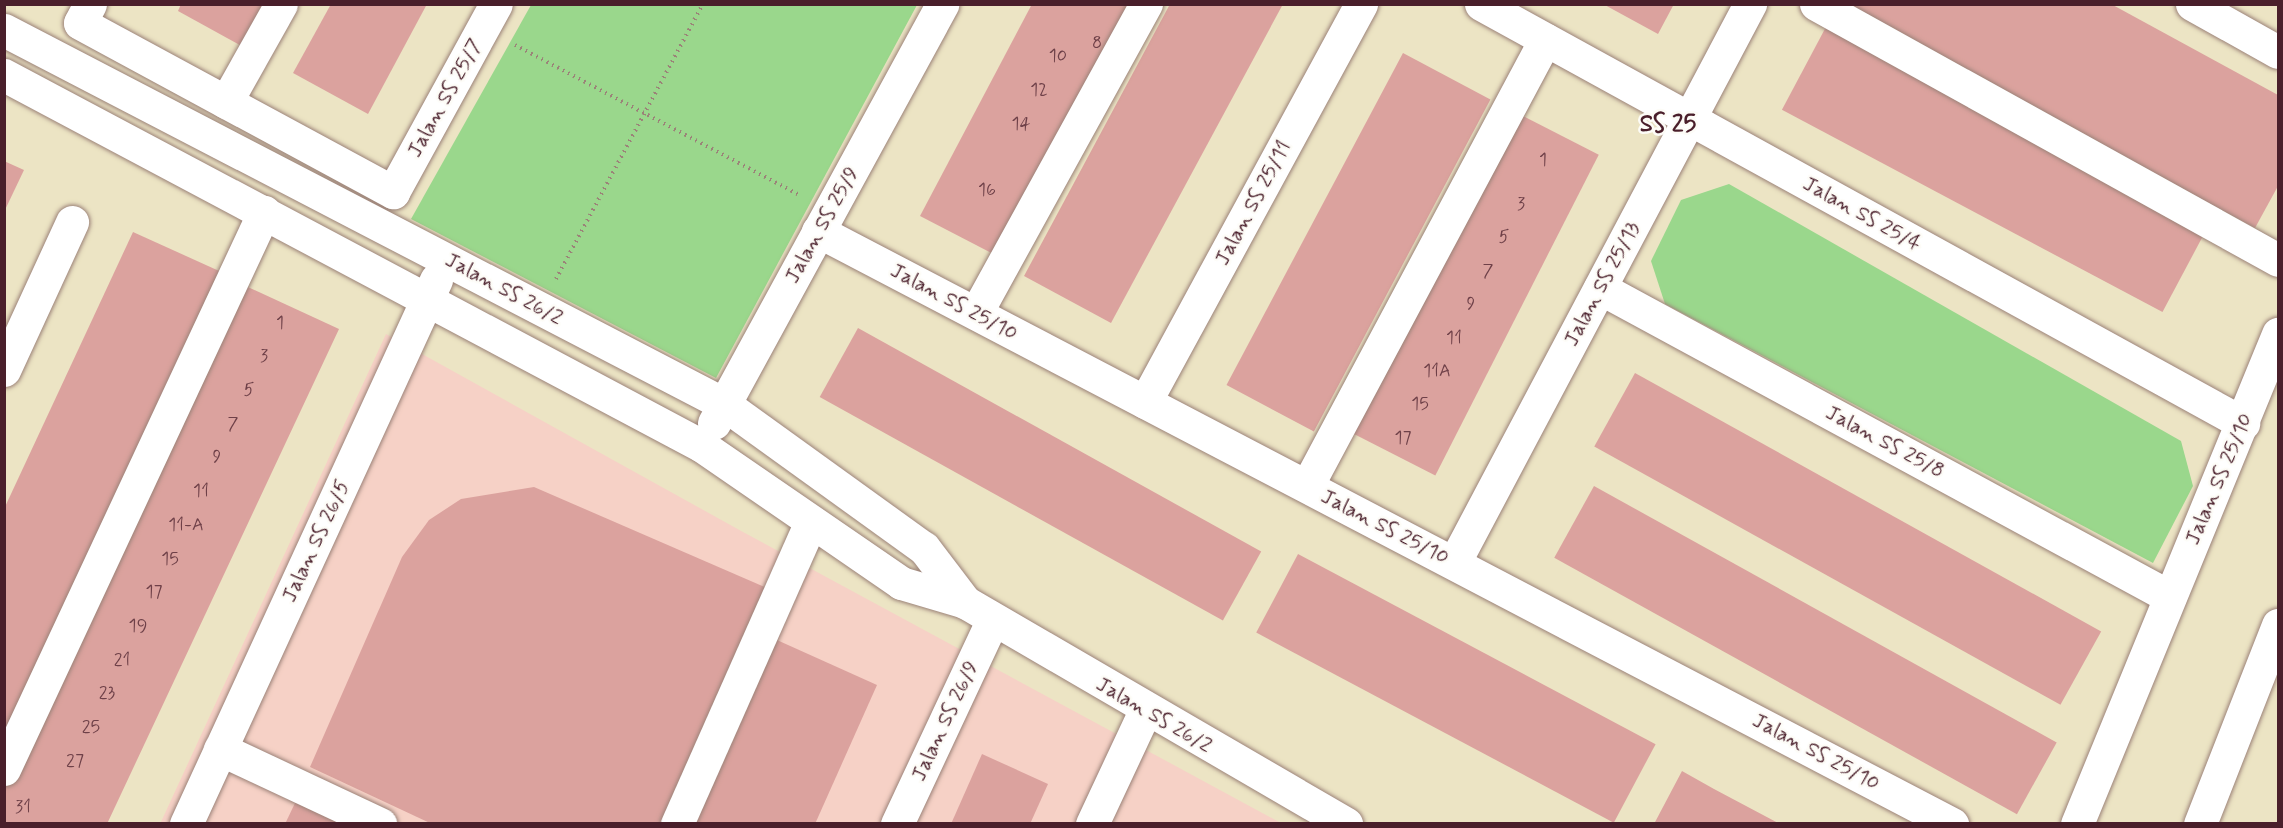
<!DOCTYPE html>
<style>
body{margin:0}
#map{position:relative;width:2283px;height:828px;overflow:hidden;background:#ece4c4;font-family:Mynerve,sans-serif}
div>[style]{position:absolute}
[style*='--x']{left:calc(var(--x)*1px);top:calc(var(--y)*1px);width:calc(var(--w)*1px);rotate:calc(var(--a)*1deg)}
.built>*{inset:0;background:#f6d1c6}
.green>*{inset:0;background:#9ad78c}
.building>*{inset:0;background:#dba29e;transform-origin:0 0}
.path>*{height:4px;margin-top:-2px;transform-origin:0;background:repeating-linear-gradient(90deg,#9b8278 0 1.5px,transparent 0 6px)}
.roads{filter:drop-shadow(0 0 2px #9b8278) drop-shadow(0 0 2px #9b8278)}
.minor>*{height:33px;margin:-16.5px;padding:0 16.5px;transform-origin:16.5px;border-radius:16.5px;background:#fff}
span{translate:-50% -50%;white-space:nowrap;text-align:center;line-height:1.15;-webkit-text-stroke:5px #fdfcf7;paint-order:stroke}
.number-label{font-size:18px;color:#6e4048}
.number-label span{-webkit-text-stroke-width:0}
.street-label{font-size:21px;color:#4a1f2b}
.quarter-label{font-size:24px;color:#4a1f2b;font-weight:700}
.frame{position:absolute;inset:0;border:6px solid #4a1f2b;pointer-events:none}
</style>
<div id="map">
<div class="built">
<div style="clip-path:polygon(386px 334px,743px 532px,1281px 823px,160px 824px)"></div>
</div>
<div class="green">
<div style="clip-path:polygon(531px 5px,917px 5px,716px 378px,411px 219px)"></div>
<div style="clip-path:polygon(1729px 184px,2181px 441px,2193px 486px,2153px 563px,1665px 304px,1651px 261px,1681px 200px)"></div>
</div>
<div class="building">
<div style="clip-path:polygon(181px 4px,272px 4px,247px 49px,178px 11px)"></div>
<div style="clip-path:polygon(331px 4px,427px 4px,368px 114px,293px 73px)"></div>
<div style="clip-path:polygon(1032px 4px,1138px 4px,1003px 259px,920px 216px)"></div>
<div style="clip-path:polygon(1170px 4px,1283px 4px,1111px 323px,1024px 276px)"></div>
<div style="clip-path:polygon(1603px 4px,1674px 4px,1658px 34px)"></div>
<div style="clip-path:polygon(1840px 4px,2111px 4px,2278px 95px,2278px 186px,2255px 228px)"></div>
<div style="left:1827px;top:25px;width:431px;height:96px;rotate:28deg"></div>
<div style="left:1403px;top:53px;width:99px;height:376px;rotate:28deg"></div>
<div style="left:1515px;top:112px;width:94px;height:360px;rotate:27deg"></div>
<div style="clip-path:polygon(4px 161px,24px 170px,4px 212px)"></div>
<div style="clip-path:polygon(133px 232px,228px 275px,4px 759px,4px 509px)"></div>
<div style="clip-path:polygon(237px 282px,339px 329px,107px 824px,4px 824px,4px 779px)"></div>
<div style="left:858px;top:328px;width:461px;height:79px;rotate:29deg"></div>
<div style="left:1635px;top:373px;width:533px;height:84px;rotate:29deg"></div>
<div style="left:1594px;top:486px;width:529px;height:82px;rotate:29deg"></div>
<div style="clip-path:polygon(534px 487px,767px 588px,660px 824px,432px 824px,310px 767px,402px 557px,429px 520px,461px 499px)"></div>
<div style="left:1298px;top:554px;width:405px;height:89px;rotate:28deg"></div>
<div style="clip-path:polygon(768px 636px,877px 685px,815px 824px,683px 824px)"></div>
<div style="clip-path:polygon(982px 754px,1048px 784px,1030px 824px,951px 824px)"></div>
<div style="clip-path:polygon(1682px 771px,1714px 789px,1780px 824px,1654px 824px)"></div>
<div style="clip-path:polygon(296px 801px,345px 824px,285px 824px)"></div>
</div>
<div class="path">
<div style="--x:515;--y:45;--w:322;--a:27.8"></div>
<div style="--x:556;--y:279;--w:312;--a:-61.9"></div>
</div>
<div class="roads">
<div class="minor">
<div style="--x:90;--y:4;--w:21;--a:118"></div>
<div style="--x:80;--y:23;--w:356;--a:28.4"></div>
<div style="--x:393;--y:192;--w:214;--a:-61.3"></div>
<div style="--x:1481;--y:4;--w:870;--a:28.81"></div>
<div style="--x:1816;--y:4;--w:528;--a:28.99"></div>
<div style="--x:2192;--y:4;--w:98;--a:29.2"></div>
<div style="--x:4;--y:30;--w:811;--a:27.45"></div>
<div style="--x:724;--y:404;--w:246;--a:35.8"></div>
<div style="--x:924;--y:548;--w:68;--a:52.8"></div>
<div style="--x:4;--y:75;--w:790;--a:27.99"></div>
<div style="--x:702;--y:446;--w:242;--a:34.5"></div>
<div style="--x:901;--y:583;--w:67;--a:16.5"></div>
<div style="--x:965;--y:602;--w:441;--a:30.2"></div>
<div style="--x:226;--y:102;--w:112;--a:-60.7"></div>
<div style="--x:818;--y:231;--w:1280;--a:27.61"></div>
<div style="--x:1600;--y:288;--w:648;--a:28.46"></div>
<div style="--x:976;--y:313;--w:353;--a:-61.2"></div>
<div style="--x:4;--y:370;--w:163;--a:-65.3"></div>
<div style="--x:1145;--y:402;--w:453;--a:-61.5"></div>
<div style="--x:714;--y:423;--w:477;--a:-61.4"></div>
<div style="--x:1307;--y:486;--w:506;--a:-61.91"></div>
<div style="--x:1454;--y:563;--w:633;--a:-62.1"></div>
<div style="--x:220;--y:749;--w:177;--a:25.1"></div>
<div style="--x:4;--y:769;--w:615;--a:-64.98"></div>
<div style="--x:186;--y:824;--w:599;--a:-65.32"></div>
<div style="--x:677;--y:824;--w:328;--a:-66.1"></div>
<div style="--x:897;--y:824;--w:226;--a:-64.9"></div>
<div style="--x:1092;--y:824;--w:125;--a:-64.9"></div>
<div style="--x:2077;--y:824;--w:530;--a:-67.7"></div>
<div style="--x:2200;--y:824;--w:214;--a:-68.6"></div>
</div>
</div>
<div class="number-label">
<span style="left:1097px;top:43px">8</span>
<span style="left:1058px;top:56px">10</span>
<span style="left:1039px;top:90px">12</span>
<span style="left:1021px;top:124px">14</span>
<span style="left:1543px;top:160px">1</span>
<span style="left:987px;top:190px">16</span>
<span style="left:1521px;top:204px">3</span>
<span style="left:1504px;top:237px">5</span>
<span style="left:1488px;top:271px">7</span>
<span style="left:1471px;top:304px">9</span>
<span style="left:280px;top:323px">1</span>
<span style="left:1454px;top:338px">11</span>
<span style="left:264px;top:356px">3</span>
<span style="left:1437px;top:371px">11A</span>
<span style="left:249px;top:390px">5</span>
<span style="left:1420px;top:404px">15</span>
<span style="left:233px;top:424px">7</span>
<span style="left:1403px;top:438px">17</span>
<span style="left:217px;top:457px">9</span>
<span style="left:201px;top:491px">11</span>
<span style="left:186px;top:525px">11-A</span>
<span style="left:170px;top:559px">15</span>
<span style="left:154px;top:592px">17</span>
<span style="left:138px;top:626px">19</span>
<span style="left:122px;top:660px">21</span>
<span style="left:107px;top:693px">23</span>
<span style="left:91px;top:727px">25</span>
<span style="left:75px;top:761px">27</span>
<span style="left:23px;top:807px">31</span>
</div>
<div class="street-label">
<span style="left:445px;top:98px;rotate:-61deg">Jalan SS 25/7</span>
<span style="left:1253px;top:203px;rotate:-62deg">Jalan SS 25/11</span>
<span style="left:1862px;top:214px;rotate:29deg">Jalan SS 25/4</span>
<span style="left:822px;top:225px;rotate:-61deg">Jalan SS 25/9</span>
<span style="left:1602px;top:284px;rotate:-62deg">Jalan SS 25/13</span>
<span style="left:504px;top:289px;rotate:28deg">Jalan SS 26/2</span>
<span style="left:954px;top:302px;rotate:28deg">Jalan SS 25/10</span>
<span style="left:1885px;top:442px;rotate:28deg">Jalan SS 25/8</span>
<span style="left:2219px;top:479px;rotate:-67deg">Jalan SS 25/10</span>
<span style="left:1385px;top:527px;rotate:27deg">Jalan SS 25/10</span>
<span style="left:316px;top:541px;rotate:-65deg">Jalan SS 26/5</span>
<span style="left:1154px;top:715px;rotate:30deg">Jalan SS 26/2</span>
<span style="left:945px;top:721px;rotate:-65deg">Jalan SS 26/9</span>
<span style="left:1816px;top:752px;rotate:28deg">Jalan SS 25/10</span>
</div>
<div class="quarter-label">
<span style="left:1668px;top:125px">SS 25</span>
</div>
<div class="frame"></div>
</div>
